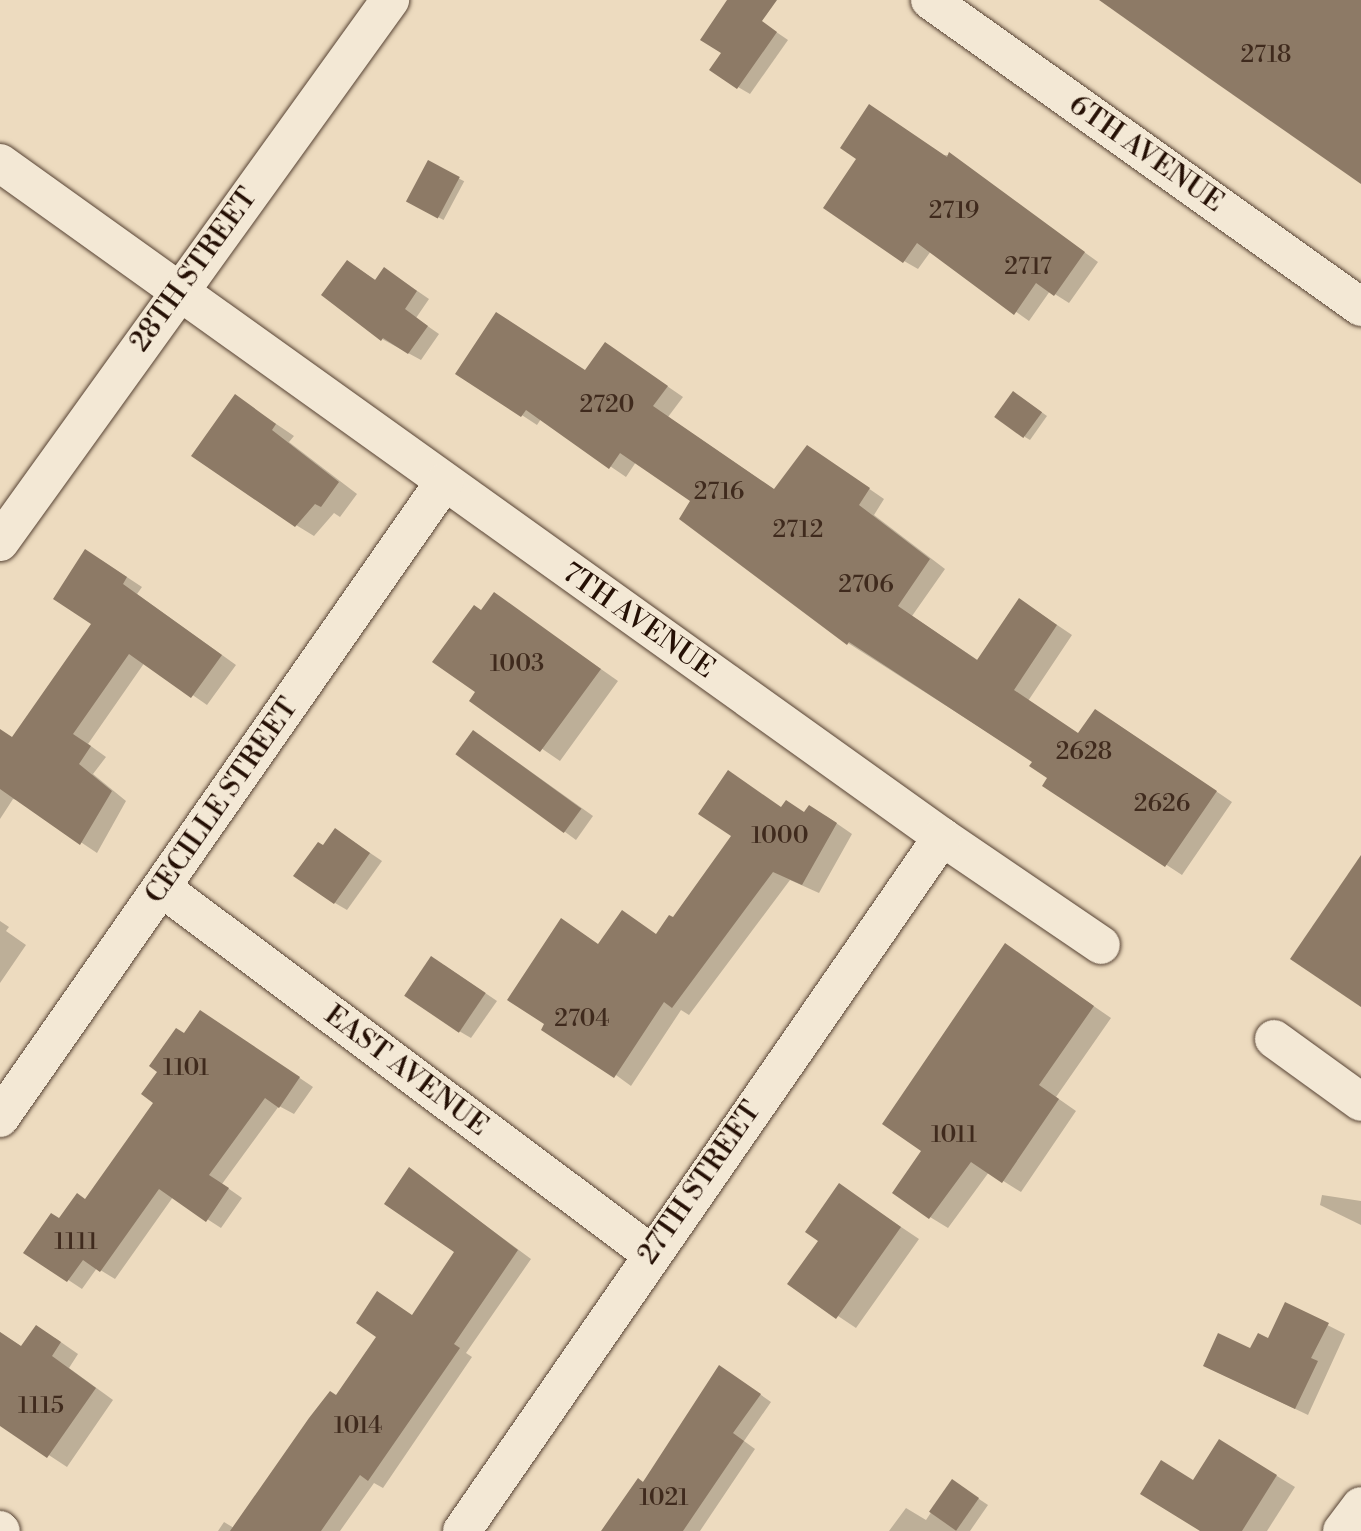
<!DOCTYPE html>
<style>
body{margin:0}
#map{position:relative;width:1361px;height:1531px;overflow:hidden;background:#eddbbf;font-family:"Libre Bodoni",serif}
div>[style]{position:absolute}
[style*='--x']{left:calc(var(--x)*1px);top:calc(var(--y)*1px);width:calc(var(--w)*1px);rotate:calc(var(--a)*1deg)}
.shadow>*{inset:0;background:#0003;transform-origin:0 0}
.building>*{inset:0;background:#8d7a66;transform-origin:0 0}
.roads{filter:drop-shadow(0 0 2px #574334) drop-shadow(0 0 2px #574334)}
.minor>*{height:38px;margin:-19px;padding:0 19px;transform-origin:19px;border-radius:19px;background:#f3e8d5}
span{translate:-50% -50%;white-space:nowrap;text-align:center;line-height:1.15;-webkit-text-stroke:6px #f3e8d5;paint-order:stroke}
.number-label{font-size:24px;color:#3f2a1d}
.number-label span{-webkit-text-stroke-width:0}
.street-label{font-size:28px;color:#251005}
</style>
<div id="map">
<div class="shadow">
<div style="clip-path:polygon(729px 0,788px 40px,750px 94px,738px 87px,723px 53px)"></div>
<div style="clip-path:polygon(950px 155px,1098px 262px,1069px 303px,1050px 291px,1029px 321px,931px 251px,918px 269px,904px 261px,859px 159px)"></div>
<div style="left:428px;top:162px;width:41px;height:44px;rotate:28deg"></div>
<div style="clip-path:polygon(348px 262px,377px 281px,397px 277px,429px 299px,416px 318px,439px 334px,421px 360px,382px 339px)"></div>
<div style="clip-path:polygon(606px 344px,683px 397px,668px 417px,775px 490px,823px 457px,884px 499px,874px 515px,945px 569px,912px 616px,979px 661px,1035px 610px,1072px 635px,1028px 701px,1079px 734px,1111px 720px,1232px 802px,1182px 875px,1044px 785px,1049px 778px,1034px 762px,848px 643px,693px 501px,636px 462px,626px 477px,541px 419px,537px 425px,458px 373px,586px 372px)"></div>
<div style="clip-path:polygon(235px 396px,294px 436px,289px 442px,357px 494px,340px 517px,334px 513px,314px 536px,296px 525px)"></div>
<div style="clip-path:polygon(1019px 396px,1047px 416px,1030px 440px,1025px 437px)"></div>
<div style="clip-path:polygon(101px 560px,142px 587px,137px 594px,236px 665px,207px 705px,145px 662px,88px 744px,106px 757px,93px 774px,126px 801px,97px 853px,18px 800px,13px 799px,0 819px,0 730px,13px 738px,94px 623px)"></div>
<div style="clip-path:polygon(494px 594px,618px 681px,560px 761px,472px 701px,478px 692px,482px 612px)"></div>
<div style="clip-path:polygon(485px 739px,593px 816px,576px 840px,458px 753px)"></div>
<div style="clip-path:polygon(782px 808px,826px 816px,852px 834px,819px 893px,790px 880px,689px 1015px,681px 1010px,631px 1086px,546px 1024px,562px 920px,599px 945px,657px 935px)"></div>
<div style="clip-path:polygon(348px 838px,382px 861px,347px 910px,335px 903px,323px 847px)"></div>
<div style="clip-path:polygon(0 921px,9px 927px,6px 931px,26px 945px,0 983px)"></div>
<div style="clip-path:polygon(1005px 945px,1111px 1018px,1056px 1097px,1076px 1111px,1021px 1192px,989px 1172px,948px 1228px,930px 1217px,924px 1151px)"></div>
<div style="clip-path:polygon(444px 965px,497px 1001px,471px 1038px,459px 1031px)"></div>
<div style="clip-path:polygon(214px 1020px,313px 1087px,294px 1114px,279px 1106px,222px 1184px,242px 1198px,221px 1228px,173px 1197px,115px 1279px,97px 1268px,82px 1289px,26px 1252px,86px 1201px,155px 1102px,185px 1035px)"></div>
<div style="clip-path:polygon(409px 1169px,531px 1259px,466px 1353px,472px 1357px,383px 1488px,374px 1483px,340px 1531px,218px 1531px,224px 1522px,234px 1528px,336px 1397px,413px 1316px,457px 1252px)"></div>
<div style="clip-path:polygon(840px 1186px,919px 1239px,856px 1328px,790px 1284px,820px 1240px)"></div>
<div style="clip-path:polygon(1322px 1195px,1361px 1201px,1361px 1225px,1320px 1205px)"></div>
<div style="clip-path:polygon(1286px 1304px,1345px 1334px,1308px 1415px,1217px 1372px,1269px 1340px)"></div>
<div style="clip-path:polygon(0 1332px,22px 1347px,55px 1338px,78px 1354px,69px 1368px,113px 1400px,67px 1467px,0 1423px)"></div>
<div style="clip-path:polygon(731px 1374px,771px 1402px,744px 1441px,755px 1449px,700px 1531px,603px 1531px)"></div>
<div style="clip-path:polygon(1238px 1452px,1295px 1487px,1267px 1531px,1203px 1531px,1194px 1482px)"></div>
<div style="clip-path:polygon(952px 1481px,988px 1505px,970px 1531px,889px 1531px,906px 1508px,926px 1520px)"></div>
</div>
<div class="building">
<div style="clip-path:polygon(727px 0,777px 0,762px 21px,777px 32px,737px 89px,709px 70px,721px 53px,700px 40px)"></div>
<div style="clip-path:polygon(1099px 0,1361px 0,1361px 184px,1209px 78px)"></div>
<div style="clip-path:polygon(869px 104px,947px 157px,949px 152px,1085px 252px,1054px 296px,1036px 283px,1014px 315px,917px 243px,903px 263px,823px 208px,856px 159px,840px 148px)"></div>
<div style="left:428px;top:160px;width:36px;height:47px;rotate:28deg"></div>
<div style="clip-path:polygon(347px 260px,375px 280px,384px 267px,417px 291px,405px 309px,428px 326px,408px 354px,383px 338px,381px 341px,321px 295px)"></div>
<div style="clip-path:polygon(496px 312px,585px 370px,605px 342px,668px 386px,653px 406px,774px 489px,807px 445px,870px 488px,859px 505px,930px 559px,898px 606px,977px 660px,1019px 598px,1057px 625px,1014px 690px,1078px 733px,1095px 709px,1217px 791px,1165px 867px,1042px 786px,1047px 778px,1029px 766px,1032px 762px,849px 642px,847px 645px,679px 519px,690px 501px,620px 453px,609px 469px,526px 410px,521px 417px,455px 374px)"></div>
<div style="left:1013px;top:391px;width:36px;height:32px;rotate:36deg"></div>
<div style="clip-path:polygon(235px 394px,276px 424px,272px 430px,339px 482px,321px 507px,315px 504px,295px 527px,191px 456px)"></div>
<div style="clip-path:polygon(85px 549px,127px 577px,123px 584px,222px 655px,191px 698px,129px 654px,73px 734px,91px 746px,79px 764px,112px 791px,80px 845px,0 789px,0 729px,12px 737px,91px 624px,53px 599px)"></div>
<div style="clip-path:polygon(494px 592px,601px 669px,540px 752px,469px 701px,475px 692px,432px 662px,474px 605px,481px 610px)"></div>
<div style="left:473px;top:730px;width:134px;height:30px;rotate:36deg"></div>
<div style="clip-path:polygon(728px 770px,781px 807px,786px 800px,804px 812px,809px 805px,837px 823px,802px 885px,773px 872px,672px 1008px,664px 1002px,614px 1078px,541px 1030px,544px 1024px,507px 1000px,561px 918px,598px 944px,622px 910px,656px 934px,669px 915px,673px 917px,731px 836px,698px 814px)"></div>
<div style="clip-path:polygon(335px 828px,370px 853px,334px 904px,293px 876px,318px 842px,323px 845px)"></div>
<div style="clip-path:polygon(1361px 855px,1361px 1007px,1290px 959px)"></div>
<div style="clip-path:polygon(1005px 943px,1094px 1006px,1039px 1085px,1059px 1099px,1002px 1183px,971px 1162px,929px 1219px,892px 1193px,921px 1151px,882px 1124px)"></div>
<div style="left:431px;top:956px;width:66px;height:48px;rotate:34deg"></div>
<div style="clip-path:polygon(200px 1010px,300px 1077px,279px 1108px,265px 1098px,209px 1175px,229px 1188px,206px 1222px,159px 1189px,100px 1272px,83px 1260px,67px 1282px,23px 1253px,51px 1213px,59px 1218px,77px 1193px,85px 1199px,153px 1103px,141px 1094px,157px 1072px,149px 1066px,176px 1028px,184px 1033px)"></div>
<div style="clip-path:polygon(409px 1167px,518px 1250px,454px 1344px,460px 1348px,368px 1481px,360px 1475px,321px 1531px,230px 1531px,309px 1418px,330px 1391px,336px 1395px,376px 1337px,356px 1323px,377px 1291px,412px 1315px,454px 1252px,384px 1204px)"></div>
<div style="clip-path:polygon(839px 1183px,901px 1227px,836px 1319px,787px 1284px,818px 1241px,805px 1232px)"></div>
<div style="clip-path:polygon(1285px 1302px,1329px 1323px,1311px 1358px,1318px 1361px,1295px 1409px,1203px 1366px,1218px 1333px,1250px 1348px,1258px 1333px,1268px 1338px)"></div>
<div style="clip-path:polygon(36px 1325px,61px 1342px,52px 1356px,96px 1388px,47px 1458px,0 1426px,0 1332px,21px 1346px)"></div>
<div style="clip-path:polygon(719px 1365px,761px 1394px,733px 1433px,744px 1441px,683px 1531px,601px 1531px,638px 1478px,643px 1482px)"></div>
<div style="clip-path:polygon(1219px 1439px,1277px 1475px,1242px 1531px,1200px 1531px,1140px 1494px,1161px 1460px,1193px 1480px)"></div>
<div style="left:952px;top:1479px;width:33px;height:40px;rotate:35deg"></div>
</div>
<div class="roads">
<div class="minor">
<div style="--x:930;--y:0;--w:529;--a:35.46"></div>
<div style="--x:0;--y:163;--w:1158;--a:35.58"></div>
<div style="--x:942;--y:837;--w:192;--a:34.2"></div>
<div style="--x:0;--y:542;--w:668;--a:-54.26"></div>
<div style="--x:162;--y:888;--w:609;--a:36.79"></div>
<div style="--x:1274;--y:1039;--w:107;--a:35.9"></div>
<div style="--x:0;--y:1118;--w:776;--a:-55.08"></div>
<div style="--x:0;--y:1530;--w:1;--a:45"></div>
<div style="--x:462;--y:1531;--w:844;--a:-55.33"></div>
<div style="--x:1342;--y:1531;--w:31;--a:-53"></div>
</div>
</div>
<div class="number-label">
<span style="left:1266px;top:56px">2718</span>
<span style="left:954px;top:212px">2719</span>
<span style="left:1028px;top:268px">2717</span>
<span style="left:607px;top:406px">2720</span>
<span style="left:719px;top:493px">2716</span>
<span style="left:798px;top:531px">2712</span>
<span style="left:866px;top:586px">2706</span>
<span style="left:517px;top:665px">1003</span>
<span style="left:1084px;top:753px">2628</span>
<span style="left:1162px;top:805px">2626</span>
<span style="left:780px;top:837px">1000</span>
<span style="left:582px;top:1020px">2704</span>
<span style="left:186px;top:1069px">1101</span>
<span style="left:954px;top:1136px">1011</span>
<span style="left:76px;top:1243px">1111</span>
<span style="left:41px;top:1407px">1115</span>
<span style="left:358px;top:1427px">1014</span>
<span style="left:664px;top:1499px">1021</span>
</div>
<div class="street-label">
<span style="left:1146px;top:154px;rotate:35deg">6TH AVENUE</span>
<span style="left:194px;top:270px;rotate:-54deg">28TH STREET</span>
<span style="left:638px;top:621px;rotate:35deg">7TH AVENUE</span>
<span style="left:222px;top:801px;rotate:-55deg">CECILLE STREET</span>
<span style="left:406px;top:1071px;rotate:37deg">EAST AVENUE</span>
<span style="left:700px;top:1183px;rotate:-55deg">27TH STREET</span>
</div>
</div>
